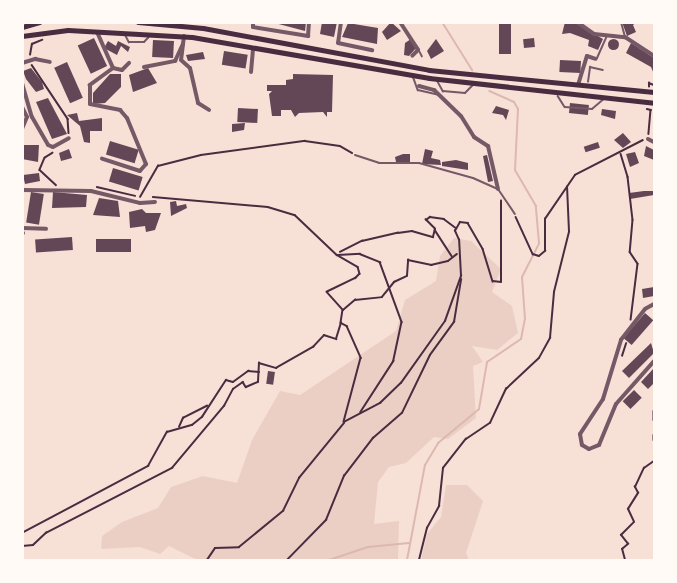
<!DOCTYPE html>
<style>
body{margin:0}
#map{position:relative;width:677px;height:583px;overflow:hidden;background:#f7e1d7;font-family:Karla,sans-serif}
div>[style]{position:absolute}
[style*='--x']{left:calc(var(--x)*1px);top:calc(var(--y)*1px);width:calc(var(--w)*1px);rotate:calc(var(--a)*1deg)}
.green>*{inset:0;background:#ebcfc5}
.stream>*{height:2px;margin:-1px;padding:0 1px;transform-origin:1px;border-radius:1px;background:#dcb8b0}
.building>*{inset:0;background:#644757;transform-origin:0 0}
.round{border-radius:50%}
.path>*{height:1.5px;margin:-0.75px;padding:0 0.75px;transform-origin:0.75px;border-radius:0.75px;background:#4a2c40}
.service>*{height:1.5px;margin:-0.75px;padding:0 0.75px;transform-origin:0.75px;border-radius:0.75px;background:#755966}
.pedestrian>*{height:2px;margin:-1px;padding:0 1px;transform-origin:1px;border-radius:1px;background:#755966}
.minor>*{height:4px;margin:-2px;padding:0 2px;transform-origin:2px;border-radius:2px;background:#755966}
.primary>*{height:5px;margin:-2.5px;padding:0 2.5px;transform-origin:2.5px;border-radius:2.5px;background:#4a2c40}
span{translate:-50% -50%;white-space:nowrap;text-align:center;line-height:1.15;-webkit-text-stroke:4.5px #fffaf5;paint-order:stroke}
.frame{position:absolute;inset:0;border:24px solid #fffaf5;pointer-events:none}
</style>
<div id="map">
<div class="green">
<div style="clip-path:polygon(454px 238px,471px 241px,501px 269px,492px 292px,512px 306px,518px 333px,497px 350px,472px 346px,483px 362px,473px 366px,476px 418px,448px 439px,434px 437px,406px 463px,389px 467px,378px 482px,374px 524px,399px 521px,398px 560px,197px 560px,169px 546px,160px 554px,140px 547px,101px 549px,102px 536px,122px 522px,158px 508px,171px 487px,203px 476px,237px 483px,252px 440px,280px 391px,300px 395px,396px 331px,405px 300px,436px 281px,440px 256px)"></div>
<div style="clip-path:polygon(446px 485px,467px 485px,483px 501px,466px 553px,469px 560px,421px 560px,427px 534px,441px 517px)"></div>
</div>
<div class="stream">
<div style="--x:442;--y:22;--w:57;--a:58"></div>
<div style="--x:243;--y:560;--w:20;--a:0"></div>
<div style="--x:278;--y:560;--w:22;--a:0"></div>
<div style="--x:329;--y:560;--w:41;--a:-18.4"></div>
<div style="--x:368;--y:547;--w:41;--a:-5.6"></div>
<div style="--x:407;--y:560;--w:97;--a:-79.3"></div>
<div style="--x:425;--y:465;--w:26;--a:-59"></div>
<div style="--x:438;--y:443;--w:53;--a:-39.7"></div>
<div style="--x:479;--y:409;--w:48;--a:-80.3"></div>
<div style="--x:487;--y:362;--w:41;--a:-34.1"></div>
<div style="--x:521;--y:339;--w:20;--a:-79"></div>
<div style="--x:525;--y:319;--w:42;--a:-94.1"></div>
<div style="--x:522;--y:277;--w:38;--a:-63"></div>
<div style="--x:539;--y:243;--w:37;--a:-95"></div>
<div style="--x:536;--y:206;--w:42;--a:-120.3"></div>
<div style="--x:515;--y:170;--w:61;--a:-87.2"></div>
<div style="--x:518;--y:109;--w:8;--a:-120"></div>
<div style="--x:514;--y:102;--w:27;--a:-156"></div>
</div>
<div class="building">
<div style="clip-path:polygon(271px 22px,306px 22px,305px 31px)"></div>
<div style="clip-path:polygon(322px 22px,337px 22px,334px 37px,320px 34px)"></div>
<div style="clip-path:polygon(391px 22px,401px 31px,387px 40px,382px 32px)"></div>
<div style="left:499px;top:22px;width:12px;height:32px"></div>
<div style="clip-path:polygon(565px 22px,574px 22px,603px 39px,598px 50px,588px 46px,589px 40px,570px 33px,562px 34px)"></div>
<div style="clip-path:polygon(622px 22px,637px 22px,633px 25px,636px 32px,627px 36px)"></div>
<div style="clip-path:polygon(348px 23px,378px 28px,377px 44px,342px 37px)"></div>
<div style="left:94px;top:38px;width:31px;height:18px;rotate:65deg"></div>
<div style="left:534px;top:38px;width:9px;height:11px;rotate:84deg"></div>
<div class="round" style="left:607.5px;top:38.5px;width:11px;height:11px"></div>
<div style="clip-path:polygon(411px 39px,416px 48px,409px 56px,404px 55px,405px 43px)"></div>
<div style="clip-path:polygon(436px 39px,444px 51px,431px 59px,427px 51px)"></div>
<div style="left:153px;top:40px;width:21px;height:17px;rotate:3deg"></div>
<div style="clip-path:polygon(108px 41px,116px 46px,118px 41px,130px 47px,128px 52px,121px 46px,117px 55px,104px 48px)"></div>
<div style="clip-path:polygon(631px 43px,654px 58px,654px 74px,651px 67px,626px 53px)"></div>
<div style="left:224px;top:51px;width:24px;height:14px;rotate:9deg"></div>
<div style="clip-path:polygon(203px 52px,205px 59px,188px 61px,186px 55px)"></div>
<div style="left:560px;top:60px;width:21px;height:12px;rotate:3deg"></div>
<div style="left:67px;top:62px;width:39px;height:14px;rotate:66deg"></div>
<div style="clip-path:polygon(31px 68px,42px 82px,44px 89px,36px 92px,26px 79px,23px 71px)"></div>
<div style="clip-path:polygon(148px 68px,157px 83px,133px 92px,129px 75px)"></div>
<div style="clip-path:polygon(110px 74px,121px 74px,121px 87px,105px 103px,93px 104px,93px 93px)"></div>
<div style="clip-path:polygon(293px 74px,333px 75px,332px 112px,327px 112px,327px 117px,323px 112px,299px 113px,295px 117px,291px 110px,281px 110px,281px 116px,272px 116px,269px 94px,272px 91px,267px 91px,267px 85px,286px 85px,286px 80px,293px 79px)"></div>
<div style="clip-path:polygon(48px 98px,67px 134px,52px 139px,36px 102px)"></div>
<div style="left:570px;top:103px;width:19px;height:10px;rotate:6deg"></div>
<div style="clip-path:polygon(496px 106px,509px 110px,506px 120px,503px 115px,492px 113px)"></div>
<div style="left:238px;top:108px;width:20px;height:14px;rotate:3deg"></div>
<div style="clip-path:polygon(602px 109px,616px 111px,615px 119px,601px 115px)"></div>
<div style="clip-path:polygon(77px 113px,79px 121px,102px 118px,102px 131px,90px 131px,90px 143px,84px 142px,80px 126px,67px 115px)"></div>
<div style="clip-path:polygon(245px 123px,244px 130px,232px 132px,232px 124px)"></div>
<div style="clip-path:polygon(623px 133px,631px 142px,623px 148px,614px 140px)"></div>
<div style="left:110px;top:141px;width:30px;height:14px;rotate:17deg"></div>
<div style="left:598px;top:142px;width:6px;height:15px;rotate:72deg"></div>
<div style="clip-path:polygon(22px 145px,39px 145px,38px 162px,22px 159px)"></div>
<div style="clip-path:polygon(646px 146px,654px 150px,654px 160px,644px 156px)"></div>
<div style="clip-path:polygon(69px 149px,72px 158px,61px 161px,59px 153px)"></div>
<div style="clip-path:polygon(425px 149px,433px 151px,431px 158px,440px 160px,441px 165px,422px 164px)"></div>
<div style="clip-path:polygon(635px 152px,639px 163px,630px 167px,626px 154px)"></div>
<div style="clip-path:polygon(403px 154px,410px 154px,410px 162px,396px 162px,395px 157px)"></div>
<div style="clip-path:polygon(487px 155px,493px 181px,488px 182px,483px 156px)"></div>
<div style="clip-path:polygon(456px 160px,468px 163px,468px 170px,442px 166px,442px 162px)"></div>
<div style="left:113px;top:168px;width:31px;height:14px;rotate:17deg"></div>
<div style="clip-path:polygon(39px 173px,40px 181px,25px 184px,23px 175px)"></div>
<div style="clip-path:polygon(644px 191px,654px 191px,654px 195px,630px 199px,629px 193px)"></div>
<div style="left:31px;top:192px;width:13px;height:31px;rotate:9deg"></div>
<div style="clip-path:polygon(53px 192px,87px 195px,86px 207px,52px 208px)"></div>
<div style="clip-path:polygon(99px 198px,118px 201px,120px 217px,93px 215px)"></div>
<div style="clip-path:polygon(176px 201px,177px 206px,186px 204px,187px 208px,171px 216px,170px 202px)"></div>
<div style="clip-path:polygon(142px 209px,146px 213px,161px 213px,155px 230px,146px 232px,145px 226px,130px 228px,129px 212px)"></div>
<div style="left:72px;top:237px;width:13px;height:37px;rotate:86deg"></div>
<div style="left:96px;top:239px;width:35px;height:13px"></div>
<div style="clip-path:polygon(654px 287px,654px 296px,643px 298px,642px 289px)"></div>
<div style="left:645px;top:313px;width:11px;height:33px;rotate:41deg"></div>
<div style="clip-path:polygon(651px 343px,654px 353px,629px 378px,622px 371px)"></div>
<div style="clip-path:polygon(654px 368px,654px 383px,648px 389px,641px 382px)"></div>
<div style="left:268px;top:371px;width:7px;height:13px;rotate:8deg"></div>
<div style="left:634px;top:390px;width:11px;height:16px;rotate:45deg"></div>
</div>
<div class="path">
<div style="--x:30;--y:55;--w:11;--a:-80"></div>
<div style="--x:32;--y:44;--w:11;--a:-22"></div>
<div style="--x:32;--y:65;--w:65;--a:56.3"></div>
<div style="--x:68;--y:119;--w:14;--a:86"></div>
<div style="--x:649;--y:87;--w:4;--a:-90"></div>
<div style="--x:649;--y:83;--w:5;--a:22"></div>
<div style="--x:647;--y:109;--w:4;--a:14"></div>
<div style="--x:651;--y:110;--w:24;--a:95"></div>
<div style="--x:53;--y:153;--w:9;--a:148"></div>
<div style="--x:45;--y:158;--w:13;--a:113"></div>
<div style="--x:40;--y:170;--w:22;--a:43"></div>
<div style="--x:621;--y:154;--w:24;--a:73"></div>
<div style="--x:628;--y:177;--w:43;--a:83.4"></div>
<div style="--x:633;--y:220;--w:32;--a:95"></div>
<div style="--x:630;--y:252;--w:14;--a:56"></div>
<div style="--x:638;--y:264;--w:56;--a:97.1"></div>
<div style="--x:97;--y:187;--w:39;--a:13"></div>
<div style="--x:140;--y:197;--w:36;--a:-60"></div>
<div style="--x:158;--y:166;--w:44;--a:-14.3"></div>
<div style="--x:201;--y:155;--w:105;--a:-7.7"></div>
<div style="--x:305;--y:141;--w:35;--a:8"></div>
<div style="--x:340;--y:146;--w:14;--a:30"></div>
<div style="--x:153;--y:197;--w:115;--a:5"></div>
<div style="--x:268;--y:207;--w:28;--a:17"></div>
<div style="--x:295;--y:215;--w:58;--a:43.6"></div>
<div style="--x:337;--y:255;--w:24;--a:30"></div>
<div style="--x:358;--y:267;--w:7;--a:74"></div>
<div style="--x:360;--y:274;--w:6;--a:135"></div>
<div style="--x:356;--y:278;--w:32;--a:154"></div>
<div style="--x:327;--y:292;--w:24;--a:48"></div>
<div style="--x:343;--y:310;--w:13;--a:99"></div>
<div style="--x:516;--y:217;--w:41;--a:65.3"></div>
<div style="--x:533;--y:254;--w:6;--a:18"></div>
<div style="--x:539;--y:256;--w:8;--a:-40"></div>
<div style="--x:545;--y:251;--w:32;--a:-90"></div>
<div style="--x:545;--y:219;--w:53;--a:-55.7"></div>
<div style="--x:575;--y:175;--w:76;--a:-27.2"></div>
<div style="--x:435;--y:230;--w:31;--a:57"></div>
<div style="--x:340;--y:252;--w:25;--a:-27"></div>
<div style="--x:362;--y:241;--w:37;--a:-13"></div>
<div style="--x:398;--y:233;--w:14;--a:-8"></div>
<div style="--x:412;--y:231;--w:22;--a:16"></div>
<div style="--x:433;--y:237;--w:8;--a:-76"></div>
<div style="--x:435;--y:229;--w:13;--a:-135"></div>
<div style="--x:426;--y:220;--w:5;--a:-37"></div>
<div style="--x:430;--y:217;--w:14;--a:8"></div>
<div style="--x:444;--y:219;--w:15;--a:37"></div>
<div style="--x:338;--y:255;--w:22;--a:-3"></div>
<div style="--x:360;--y:254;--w:22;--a:22"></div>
<div style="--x:380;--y:262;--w:64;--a:69.9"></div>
<div style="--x:402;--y:322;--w:40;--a:102"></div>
<div style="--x:394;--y:361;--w:61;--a:122.9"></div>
<div style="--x:343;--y:310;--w:16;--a:-40"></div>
<div style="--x:355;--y:300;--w:27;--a:-6"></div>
<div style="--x:382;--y:297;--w:19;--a:-51"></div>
<div style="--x:394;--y:282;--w:14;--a:-25"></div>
<div style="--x:407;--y:276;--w:16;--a:-86"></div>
<div style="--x:408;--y:260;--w:24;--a:12"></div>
<div style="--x:431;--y:265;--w:17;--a:-13"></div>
<div style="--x:448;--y:261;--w:11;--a:-38"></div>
<div style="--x:622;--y:356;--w:13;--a:-72"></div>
<div style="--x:654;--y:411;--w:9;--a:90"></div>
<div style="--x:179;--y:427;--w:10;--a:-66"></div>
<div style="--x:183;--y:418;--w:27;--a:-27"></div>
<div style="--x:654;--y:435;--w:5;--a:90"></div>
<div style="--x:22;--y:533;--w:143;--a:-28"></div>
<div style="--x:148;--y:466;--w:39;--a:-61"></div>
<div style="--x:167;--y:432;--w:26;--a:-16"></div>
<div style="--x:192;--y:425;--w:13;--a:-39"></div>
<div style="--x:202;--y:417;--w:44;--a:-57"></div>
<div style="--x:226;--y:380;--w:7;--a:16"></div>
<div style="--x:233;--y:382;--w:19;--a:-36"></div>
<div style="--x:248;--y:371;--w:11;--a:5"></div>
<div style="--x:22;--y:546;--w:11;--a:-5"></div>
<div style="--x:33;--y:545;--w:18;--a:-43"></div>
<div style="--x:46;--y:533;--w:142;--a:-27.3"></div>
<div style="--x:172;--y:468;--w:81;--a:-50"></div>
<div style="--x:224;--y:406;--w:19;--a:-62"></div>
<div style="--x:233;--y:389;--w:12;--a:-35"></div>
<div style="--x:243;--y:382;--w:6;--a:59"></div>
<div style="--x:246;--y:387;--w:13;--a:-23"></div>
<div style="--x:258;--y:382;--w:19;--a:-87"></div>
<div style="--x:259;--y:363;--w:18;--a:16"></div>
<div style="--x:276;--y:368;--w:43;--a:-29.6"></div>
<div style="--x:313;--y:347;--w:16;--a:-47"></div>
<div style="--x:324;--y:335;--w:13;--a:18"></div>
<div style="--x:336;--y:339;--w:17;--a:-73"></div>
<div style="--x:341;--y:323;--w:7;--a:27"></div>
<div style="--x:347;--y:326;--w:35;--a:66"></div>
<div style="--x:361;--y:358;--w:66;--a:104.9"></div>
<div style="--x:344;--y:422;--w:41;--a:-27.8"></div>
<div style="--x:380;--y:403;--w:29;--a:-44"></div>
<div style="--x:401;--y:383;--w:76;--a:-54.6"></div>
<div style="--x:445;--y:321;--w:48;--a:-70.4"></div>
<div style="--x:461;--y:276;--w:36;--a:-93"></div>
<div style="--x:459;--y:240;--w:10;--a:-114"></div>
<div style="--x:455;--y:231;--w:10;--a:-61"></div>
<div style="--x:460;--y:222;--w:8;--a:7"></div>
<div style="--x:468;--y:223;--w:30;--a:60"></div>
<div style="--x:483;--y:249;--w:34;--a:73"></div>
<div style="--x:493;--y:281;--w:8;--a:7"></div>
<div style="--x:501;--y:282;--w:81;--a:-90"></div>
<div style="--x:207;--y:560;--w:14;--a:-56"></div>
<div style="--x:215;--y:548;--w:24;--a:-2"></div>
<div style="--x:239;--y:547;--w:57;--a:-39.3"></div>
<div style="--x:283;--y:511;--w:37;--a:-64"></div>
<div style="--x:299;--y:478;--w:71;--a:-50.7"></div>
<div style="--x:287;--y:560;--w:56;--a:-45.7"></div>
<div style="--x:326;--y:520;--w:48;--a:-67.8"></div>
<div style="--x:344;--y:476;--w:48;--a:-52.7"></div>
<div style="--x:373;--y:438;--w:38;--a:-41"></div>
<div style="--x:402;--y:413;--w:64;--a:-64.2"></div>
<div style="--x:430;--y:355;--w:41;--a:-54"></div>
<div style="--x:454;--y:322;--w:43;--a:-80.5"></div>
<div style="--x:419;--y:560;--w:33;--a:-76"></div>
<div style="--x:427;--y:528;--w:25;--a:-61"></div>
<div style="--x:439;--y:506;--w:38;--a:-84"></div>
<div style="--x:443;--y:468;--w:37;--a:-52"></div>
<div style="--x:466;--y:439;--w:29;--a:-34"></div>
<div style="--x:490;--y:423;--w:38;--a:-65"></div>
<div style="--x:506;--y:389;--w:45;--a:-43.2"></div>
<div style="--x:539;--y:358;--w:23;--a:-61"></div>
<div style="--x:550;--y:338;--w:46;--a:-85"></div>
<div style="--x:554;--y:292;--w:62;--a:-76"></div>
<div style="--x:569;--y:232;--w:45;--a:-92.5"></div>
<div style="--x:625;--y:560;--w:11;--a:-105"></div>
<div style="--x:622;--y:549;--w:8;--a:-40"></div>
<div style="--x:628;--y:544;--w:11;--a:-128"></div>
<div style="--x:621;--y:535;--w:18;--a:-45"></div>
<div style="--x:634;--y:522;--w:14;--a:-115"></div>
<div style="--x:628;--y:509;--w:19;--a:-58"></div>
<div style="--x:638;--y:493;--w:7;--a:-117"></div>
<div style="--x:635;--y:487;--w:21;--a:-65"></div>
<div style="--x:644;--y:468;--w:12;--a:-35"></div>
</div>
<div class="service">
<div style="--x:126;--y:36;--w:7;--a:63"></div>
<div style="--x:129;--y:42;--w:15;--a:0"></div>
<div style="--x:144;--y:42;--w:6;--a:-45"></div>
<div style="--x:419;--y:50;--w:7;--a:63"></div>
<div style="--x:413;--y:76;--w:15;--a:70"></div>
<div style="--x:418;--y:90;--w:22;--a:13"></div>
<div style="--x:437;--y:80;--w:13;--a:61"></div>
<div style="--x:443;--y:91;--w:22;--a:5"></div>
<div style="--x:465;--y:93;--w:11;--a:-45"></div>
<div style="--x:588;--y:82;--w:15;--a:-82"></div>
<div style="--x:590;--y:67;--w:13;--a:13"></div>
<div style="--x:558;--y:96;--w:13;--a:58"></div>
<div style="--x:565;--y:107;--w:27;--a:4"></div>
<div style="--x:592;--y:109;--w:16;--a:-40"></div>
</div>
<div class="pedestrian">
<div style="--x:621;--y:22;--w:16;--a:75"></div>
<div style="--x:597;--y:58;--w:24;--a:-66"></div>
<div style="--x:355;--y:155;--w:25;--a:18"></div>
<div style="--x:379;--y:163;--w:40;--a:0"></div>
<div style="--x:419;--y:163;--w:56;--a:15.5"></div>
<div style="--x:473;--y:178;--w:27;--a:24"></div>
<div style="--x:498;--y:189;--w:30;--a:56"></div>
</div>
<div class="minor">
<div style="--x:253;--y:22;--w:5;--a:90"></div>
<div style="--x:253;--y:27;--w:56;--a:9.3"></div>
<div style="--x:308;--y:36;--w:14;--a:-86"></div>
<div style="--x:341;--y:22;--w:21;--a:98"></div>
<div style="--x:338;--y:43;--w:35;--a:12"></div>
<div style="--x:400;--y:22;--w:33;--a:57"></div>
<div style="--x:418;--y:50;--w:8;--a:135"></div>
<div style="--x:577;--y:22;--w:21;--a:35"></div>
<div style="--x:594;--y:34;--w:31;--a:6"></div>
<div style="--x:625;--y:37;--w:35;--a:33"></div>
<div style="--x:97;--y:32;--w:39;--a:66"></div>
<div style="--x:113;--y:68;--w:29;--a:144"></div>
<div style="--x:90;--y:85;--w:19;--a:90"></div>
<div style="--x:90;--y:104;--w:31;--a:11"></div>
<div style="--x:120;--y:110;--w:11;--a:49"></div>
<div style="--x:127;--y:118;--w:50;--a:67.6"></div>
<div style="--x:146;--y:164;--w:9;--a:131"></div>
<div style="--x:140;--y:171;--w:40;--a:-162"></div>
<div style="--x:184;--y:36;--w:24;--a:97"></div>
<div style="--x:181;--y:60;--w:12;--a:42"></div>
<div style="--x:190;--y:68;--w:36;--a:77"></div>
<div style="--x:198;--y:103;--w:13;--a:32"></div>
<div style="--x:22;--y:63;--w:14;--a:-17"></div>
<div style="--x:35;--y:59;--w:15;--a:11"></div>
<div style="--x:144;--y:67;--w:32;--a:-11"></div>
<div style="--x:175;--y:61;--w:19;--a:-65"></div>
<div style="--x:113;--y:68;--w:9;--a:13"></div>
<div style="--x:122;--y:70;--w:10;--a:-45"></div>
<div style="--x:251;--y:72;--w:24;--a:-85"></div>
<div style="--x:22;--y:83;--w:35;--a:74"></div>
<div style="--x:32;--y:117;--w:32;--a:60"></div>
<div style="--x:48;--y:145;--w:5;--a:22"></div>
<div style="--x:53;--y:147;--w:18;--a:-29"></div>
<div style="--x:578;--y:85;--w:30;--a:-73"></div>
<div style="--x:587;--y:56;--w:9;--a:18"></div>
<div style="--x:419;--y:86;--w:16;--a:15"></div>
<div style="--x:434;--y:90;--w:37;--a:44"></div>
<div style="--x:461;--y:116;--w:25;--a:58"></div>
<div style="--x:474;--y:137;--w:17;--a:33"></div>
<div style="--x:488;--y:146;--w:44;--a:76.9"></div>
<div style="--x:22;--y:107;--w:11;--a:63"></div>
<div style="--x:27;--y:117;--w:13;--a:113"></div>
<div style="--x:648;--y:139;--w:7;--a:27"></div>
<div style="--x:22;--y:190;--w:69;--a:0.8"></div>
<div style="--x:91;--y:191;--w:50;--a:13.8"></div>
<div style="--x:140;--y:203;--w:15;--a:-4"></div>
<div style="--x:22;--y:228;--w:24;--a:2"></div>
<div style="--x:22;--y:233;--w:1;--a:0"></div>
<div style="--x:654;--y:304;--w:10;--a:151"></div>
<div style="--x:645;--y:309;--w:39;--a:128"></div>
<div style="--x:621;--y:340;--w:62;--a:107"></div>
<div style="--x:603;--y:399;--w:42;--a:123.3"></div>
<div style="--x:580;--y:434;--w:11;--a:80"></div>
<div style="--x:582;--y:445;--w:8;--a:30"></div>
<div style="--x:589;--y:449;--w:11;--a:-22"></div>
<div style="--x:599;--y:445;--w:44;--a:-67.5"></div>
<div style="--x:616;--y:404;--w:57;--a:-48.5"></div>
</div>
<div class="primary">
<div style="--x:138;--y:22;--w:65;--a:5.3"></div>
<div style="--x:203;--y:28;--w:230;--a:10.5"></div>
<div style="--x:429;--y:70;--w:226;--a:5.6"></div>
<div style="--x:22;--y:27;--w:18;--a:-16"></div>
<div style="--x:22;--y:36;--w:46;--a:-7.4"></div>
<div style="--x:68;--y:30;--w:124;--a:3.2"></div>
<div style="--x:192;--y:37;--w:241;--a:9.8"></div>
<div style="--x:429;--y:78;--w:226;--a:6.3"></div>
</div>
<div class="frame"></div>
</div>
